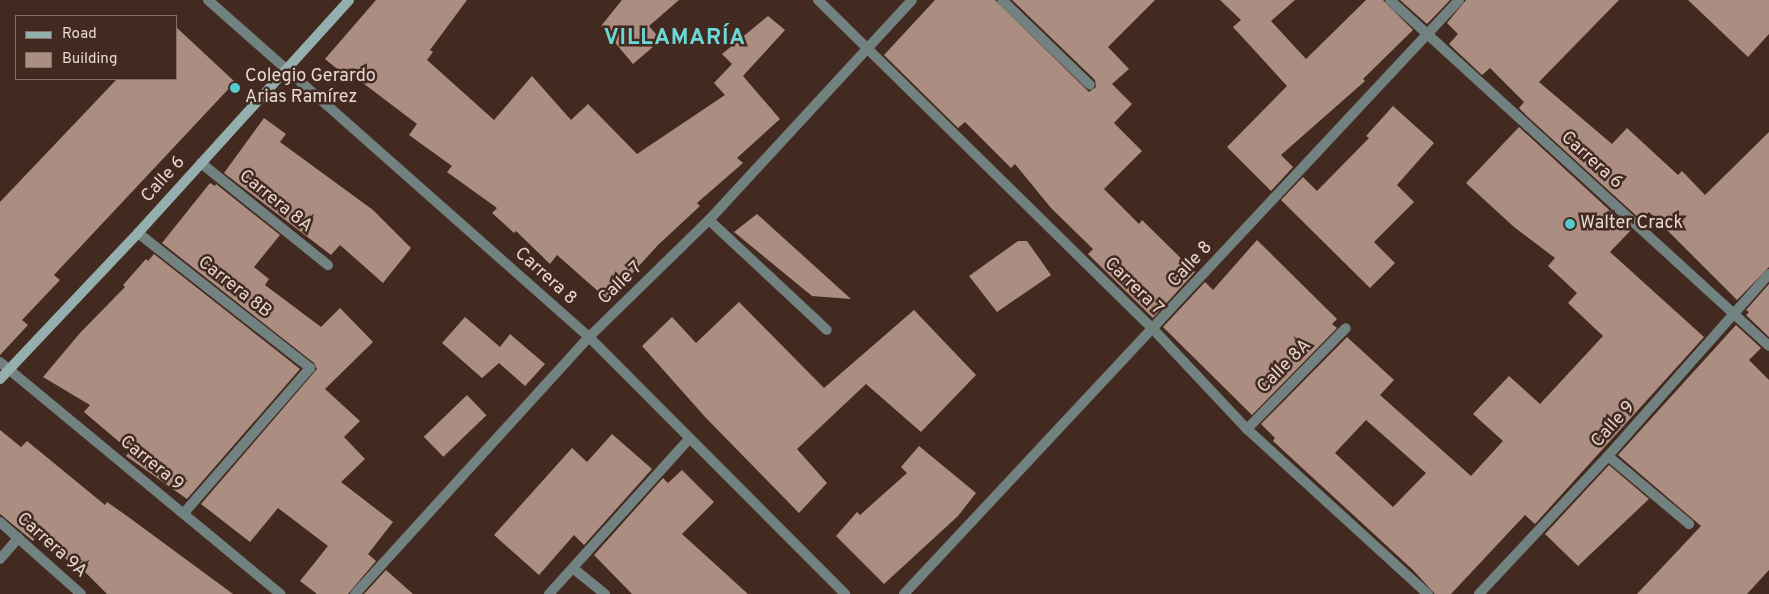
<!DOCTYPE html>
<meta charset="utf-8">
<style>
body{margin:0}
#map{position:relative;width:1769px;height:594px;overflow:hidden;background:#432a21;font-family:Overpass,sans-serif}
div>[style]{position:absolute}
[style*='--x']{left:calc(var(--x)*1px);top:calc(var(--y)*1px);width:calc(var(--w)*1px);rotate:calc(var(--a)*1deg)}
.building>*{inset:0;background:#ac8d82;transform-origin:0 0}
.service>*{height:10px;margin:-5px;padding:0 5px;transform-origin:5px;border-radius:5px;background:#728281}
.minor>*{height:10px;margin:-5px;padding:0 5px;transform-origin:5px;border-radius:5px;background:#728281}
.secondary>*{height:10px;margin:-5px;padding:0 5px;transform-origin:5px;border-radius:5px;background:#95afae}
.dots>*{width:14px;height:14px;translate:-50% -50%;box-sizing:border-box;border:2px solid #432a21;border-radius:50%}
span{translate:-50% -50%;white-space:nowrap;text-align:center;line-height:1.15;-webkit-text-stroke:5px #432a21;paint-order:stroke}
.poi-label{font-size:18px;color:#e8d7d1}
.left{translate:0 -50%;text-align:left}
.street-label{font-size:18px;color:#e8d7d1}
.district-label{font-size:22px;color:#6bd7d6;font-weight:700;letter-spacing:1px}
.legend{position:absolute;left:15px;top:15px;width:162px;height:65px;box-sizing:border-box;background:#432a21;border:1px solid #856f67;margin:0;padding:6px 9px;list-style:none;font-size:15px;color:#e8d7d1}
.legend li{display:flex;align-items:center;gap:10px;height:25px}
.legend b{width:25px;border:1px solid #856f67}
</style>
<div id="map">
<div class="building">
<div style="clip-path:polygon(376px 0,467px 0,430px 50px,433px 52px,427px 60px,494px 120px,532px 76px,571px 120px,588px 104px,637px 154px,725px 95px,714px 83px,732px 64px,722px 54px,768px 16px,785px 30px,743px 76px,780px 119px,737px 158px,743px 163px,697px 203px,700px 206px,658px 245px,608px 300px,557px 255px,550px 264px,516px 231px,514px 233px,492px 213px,497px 208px,447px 172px,452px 166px,409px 135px,417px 124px,355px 77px,352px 81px,325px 59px)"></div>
<div style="clip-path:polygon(622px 0,679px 0,649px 26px,661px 40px,633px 64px,601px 26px)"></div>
<div style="clip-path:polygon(935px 0,995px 0,1089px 92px,1096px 87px,1095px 80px,1012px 0,1155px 0,1108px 47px,1129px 69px,1112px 84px,1132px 104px,1114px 123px,1142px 151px,1104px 189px,1139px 224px,1142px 220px,1195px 272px,1153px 318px,1088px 254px,1093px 249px,1051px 208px,1015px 164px,1011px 168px,965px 122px,958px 128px,884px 55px)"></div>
<div style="clip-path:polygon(1220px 0,1295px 0,1271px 21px,1306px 59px,1366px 0,1383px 0,1413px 30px,1363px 79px,1365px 81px,1281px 155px,1293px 167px,1271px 191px,1227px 147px,1287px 86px,1233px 27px,1241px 20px)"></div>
<div style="clip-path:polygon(1400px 0,1450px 0,1427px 24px)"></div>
<div style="clip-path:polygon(1466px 0,1619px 0,1539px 82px,1612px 144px,1627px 128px,1678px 175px,1682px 171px,1705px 195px,1769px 132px,1769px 267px,1737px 300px,1649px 212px,1641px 220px,1528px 117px,1519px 108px,1524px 102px,1490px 68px,1482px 75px,1449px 44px,1458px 34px,1447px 23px)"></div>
<div style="clip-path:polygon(1688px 0,1769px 0,1769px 34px,1748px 57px)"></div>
<div style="clip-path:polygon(176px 27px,235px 82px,54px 275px,60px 280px,22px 320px,28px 325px,0 355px,0 202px,117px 79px,176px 79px)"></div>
<div style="clip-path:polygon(1393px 106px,1434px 143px,1397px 185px,1414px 202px,1374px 242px,1395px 263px,1370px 288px,1281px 200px,1303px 177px,1317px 191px,1369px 138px,1366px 136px)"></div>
<div style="clip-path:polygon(264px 118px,286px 134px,280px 142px,373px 210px,411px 248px,383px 283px,340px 245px,331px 255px,224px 173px)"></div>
<div style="clip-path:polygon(evenodd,1519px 127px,1631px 230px,1610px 252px,1704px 337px,1535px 524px,1525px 515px,1451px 594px,1435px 594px,1413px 570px,1273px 441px,1275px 438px,1261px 424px,1347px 337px,1394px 380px,1380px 395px,1471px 476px,1503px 441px,1473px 414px,1509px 376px,1540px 404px,1603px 336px,1568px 303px,1577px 293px,1548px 266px,1555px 258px,1514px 227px,1466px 183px,1519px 127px,1366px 420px,1426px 473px,1393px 507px,1335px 453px,1366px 420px)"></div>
<div style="clip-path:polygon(210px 183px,215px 186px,216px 184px,280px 235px,254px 267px,269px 279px,265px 285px,321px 327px,340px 308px,373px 342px,325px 389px,360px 421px,344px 437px,365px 459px,341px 482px,393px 522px,368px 554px,376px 561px,348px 594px,317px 594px,300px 581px,328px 546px,278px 508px,250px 542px,201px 504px,317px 369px,314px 363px,162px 243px)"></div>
<div style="clip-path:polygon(757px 214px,851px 299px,812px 296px,734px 232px)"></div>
<div style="clip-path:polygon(1257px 240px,1337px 319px,1332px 324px,1337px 328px,1252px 415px,1163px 327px,1205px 282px,1213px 290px)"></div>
<div style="clip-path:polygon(1018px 241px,1027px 241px,1051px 275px,997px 312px,969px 276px)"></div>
<div style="clip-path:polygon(154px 254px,300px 369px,187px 499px,126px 456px,130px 451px,84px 412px,90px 405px,43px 377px,80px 333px,125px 287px,123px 285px,146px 259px,148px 261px)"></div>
<div style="clip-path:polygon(1769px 284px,1769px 337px,1746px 315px,1749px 312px,1746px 310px)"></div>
<div style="clip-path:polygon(739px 302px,824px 388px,914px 310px,976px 375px,921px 432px,866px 384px,797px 449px,827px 483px,799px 513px,706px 418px,642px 346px,672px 317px,696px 343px)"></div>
<div style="clip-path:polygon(465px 317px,500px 347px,510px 334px,545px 364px,525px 386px,499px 363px,482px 378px,442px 343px)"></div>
<div style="clip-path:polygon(1736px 325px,1761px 348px,1749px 360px,1769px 380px,1769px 570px,1747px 594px,1637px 594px,1701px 526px,1618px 455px)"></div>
<div style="left:467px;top:395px;width:28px;height:60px;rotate:46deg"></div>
<div style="clip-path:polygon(0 430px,21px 447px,27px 441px,105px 505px,107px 502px,127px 516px,233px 594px,107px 594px,79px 566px,77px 568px,37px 536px,33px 541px,0 514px)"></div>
<div style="clip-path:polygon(612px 434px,652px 469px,584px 545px,574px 535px,539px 575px,494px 535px,572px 448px,587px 462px)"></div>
<div style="clip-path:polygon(919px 446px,976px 493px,958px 516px,884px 584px,836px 536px,857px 512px,860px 515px,907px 473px,901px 467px)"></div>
<div style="clip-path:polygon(1609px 465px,1649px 499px,1578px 566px,1545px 534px)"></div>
<div style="clip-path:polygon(682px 470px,714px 502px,682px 534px,748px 594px,632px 594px,594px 555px,663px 478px,668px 483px)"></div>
<div style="clip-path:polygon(386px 570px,413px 594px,364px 594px)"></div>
</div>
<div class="service">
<div style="--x:549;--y:594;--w:209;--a:-47.9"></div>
</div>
<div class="minor">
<div style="--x:208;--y:0;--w:509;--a:41.49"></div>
<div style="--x:589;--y:337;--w:363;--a:45.1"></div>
<div style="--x:818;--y:0;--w:470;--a:44.5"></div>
<div style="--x:1153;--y:329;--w:137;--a:46.8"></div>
<div style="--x:1247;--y:429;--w:245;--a:42.4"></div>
<div style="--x:1002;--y:0;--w:122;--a:44"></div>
<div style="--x:1390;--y:0;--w:513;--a:42.39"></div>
<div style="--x:201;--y:163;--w:163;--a:38.8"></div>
<div style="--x:709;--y:220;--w:161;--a:43"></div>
<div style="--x:138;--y:233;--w:219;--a:38.1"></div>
<div style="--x:310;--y:368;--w:191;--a:131"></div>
<div style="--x:0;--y:362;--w:364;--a:39.6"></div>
<div style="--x:1247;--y:429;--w:141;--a:-45.6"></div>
<div style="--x:1608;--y:456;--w:106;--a:40"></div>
<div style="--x:0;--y:522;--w:108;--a:41.6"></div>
<div style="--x:0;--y:559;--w:28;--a:-49"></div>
<div style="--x:574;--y:569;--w:40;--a:39"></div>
<div style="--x:355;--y:594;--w:348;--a:-47.7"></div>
<div style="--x:589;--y:337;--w:168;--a:-44.3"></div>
<div style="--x:709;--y:220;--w:299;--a:-47.3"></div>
<div style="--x:904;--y:594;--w:813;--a:-46.94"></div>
<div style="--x:1479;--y:594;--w:189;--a:-46.9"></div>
<div style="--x:1608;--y:456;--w:243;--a:-48.5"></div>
</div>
<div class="secondary">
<div style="--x:0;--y:379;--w:201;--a:-46.6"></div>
<div style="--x:138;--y:233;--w:314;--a:-47.8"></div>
</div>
<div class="dots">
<div style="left:235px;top:88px;background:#52cdcc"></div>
<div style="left:1570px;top:224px;background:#52cdcc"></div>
</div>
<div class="poi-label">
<span class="left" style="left:245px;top:88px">Colegio Gerardo<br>Arias Ramírez</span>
<span class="left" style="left:1580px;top:224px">Walter Crack</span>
</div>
<div class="street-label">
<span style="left:1591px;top:161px;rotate:42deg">Carrera 6</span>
<span style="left:164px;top:180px;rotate:-48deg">Calle 6</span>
<span style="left:275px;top:202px;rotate:39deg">Carrera 8A</span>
<span style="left:1191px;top:265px;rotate:-47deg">Calle 8</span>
<span style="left:545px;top:277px;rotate:42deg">Carrera 8</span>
<span style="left:621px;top:284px;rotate:-44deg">Calle 7</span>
<span style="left:1133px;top:287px;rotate:44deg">Carrera 7</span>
<span style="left:234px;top:288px;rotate:38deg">Carrera 8B</span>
<span style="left:1285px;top:367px;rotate:-45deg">Calle 8A</span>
<span style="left:1614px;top:425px;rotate:-48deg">Calle 9</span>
<span style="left:151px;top:464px;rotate:39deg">Carrera 9</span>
<span style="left:51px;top:546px;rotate:42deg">Carrera 9A</span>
</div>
<div class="district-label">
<span style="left:675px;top:39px">VILLAMARÍA</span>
</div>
<ul class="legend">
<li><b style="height:6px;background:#95afae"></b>Road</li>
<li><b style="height:14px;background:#ac8d82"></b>Building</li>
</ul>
</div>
